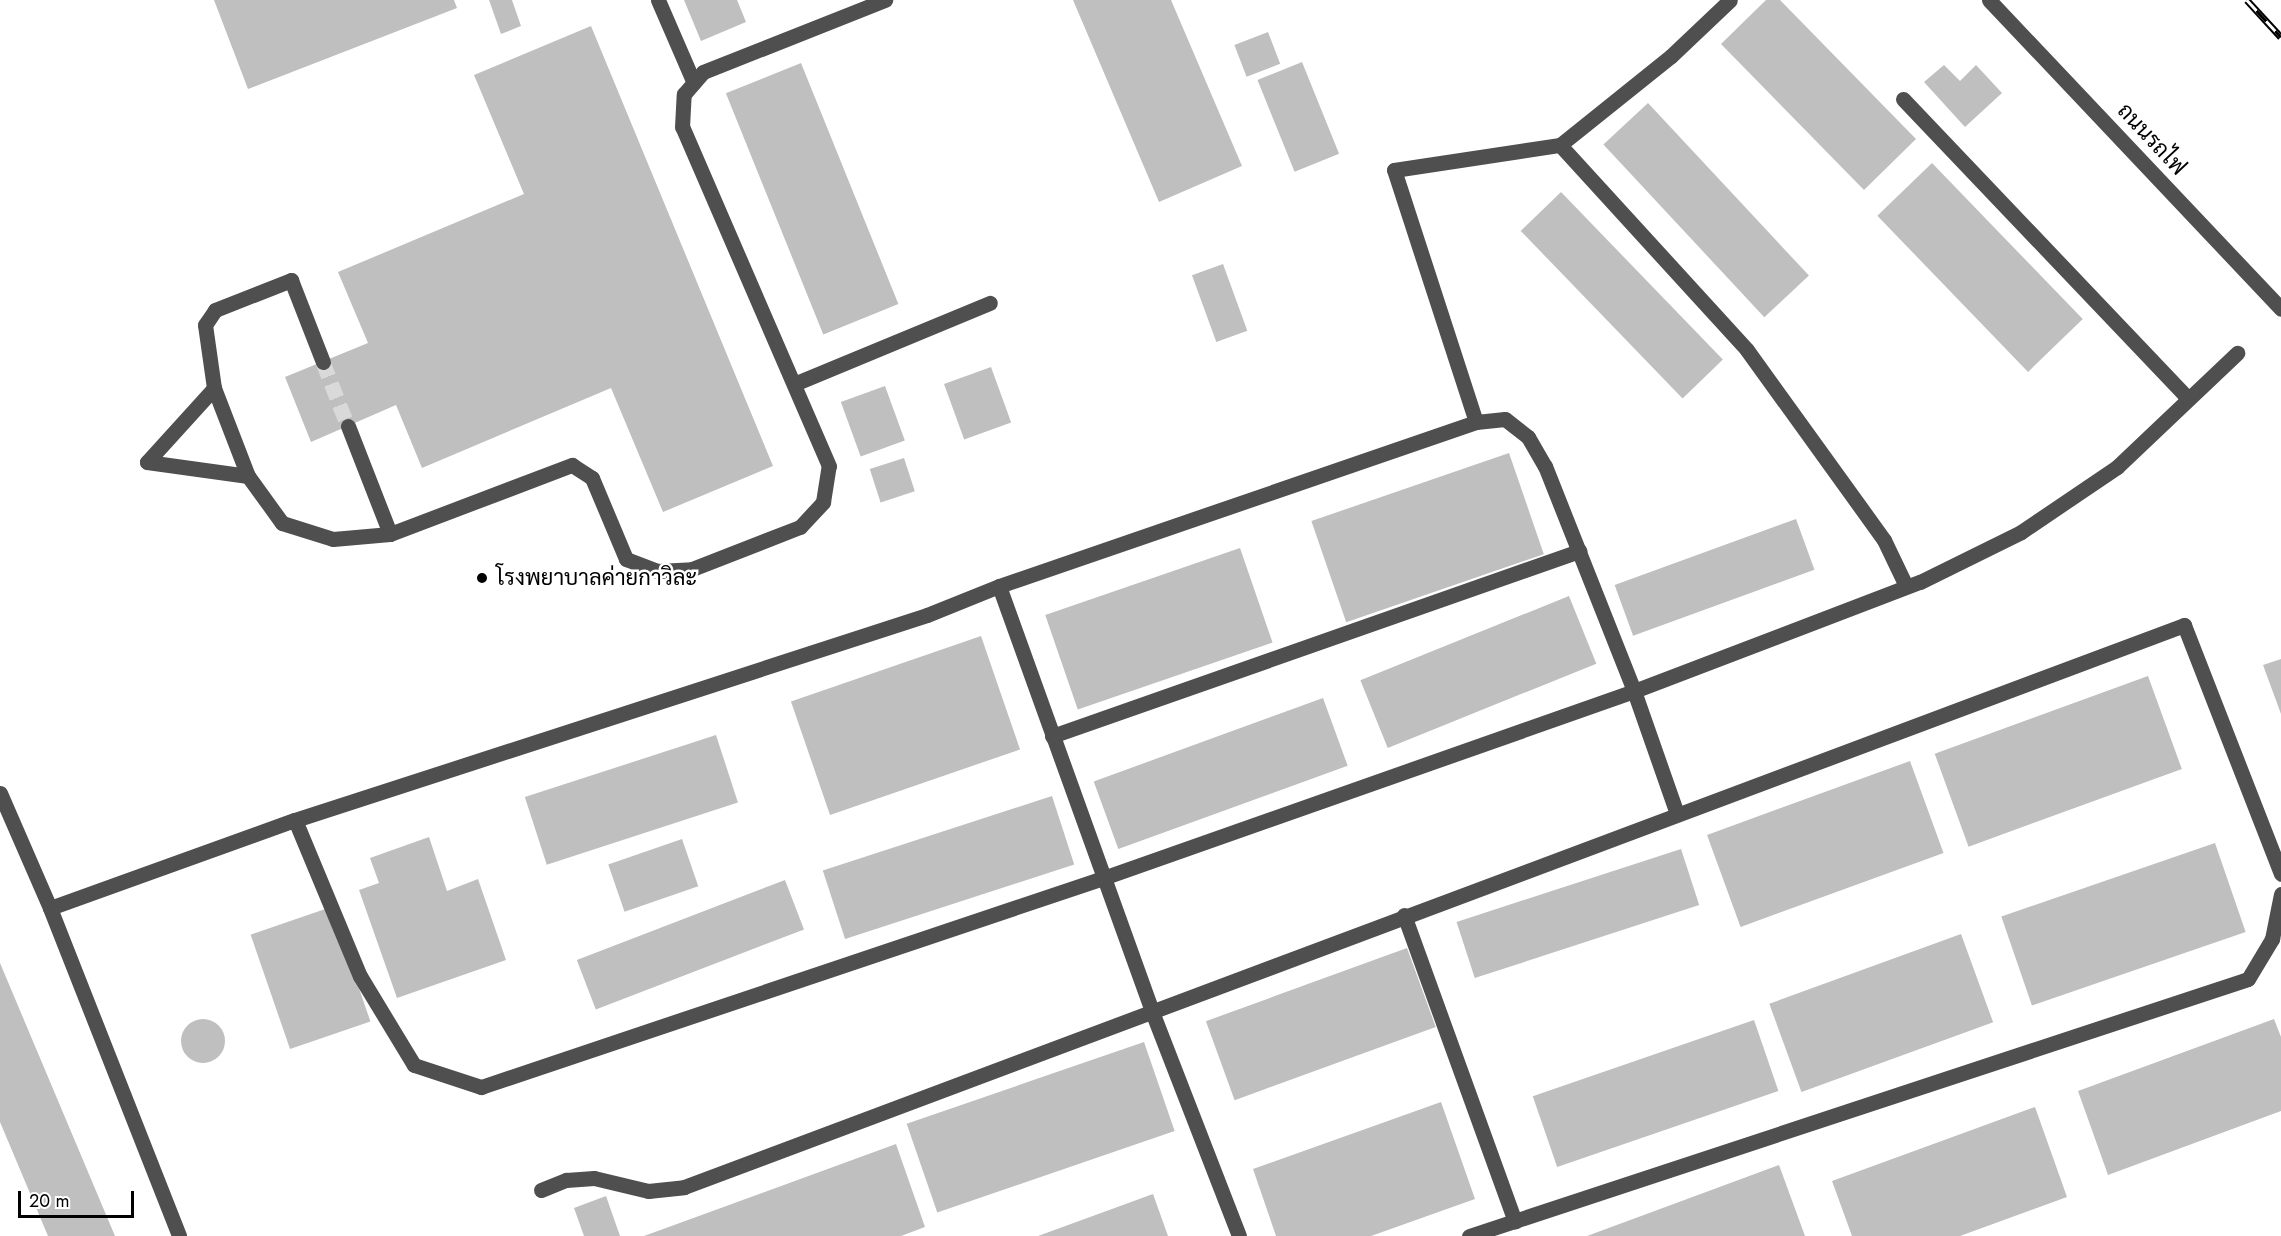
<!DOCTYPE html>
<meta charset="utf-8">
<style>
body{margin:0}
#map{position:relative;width:2281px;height:1236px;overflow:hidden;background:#fff;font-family:Jost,Sarabun,sans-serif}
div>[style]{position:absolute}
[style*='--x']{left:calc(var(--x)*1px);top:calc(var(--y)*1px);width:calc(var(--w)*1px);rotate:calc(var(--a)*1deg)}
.building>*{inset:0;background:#bfbfbf;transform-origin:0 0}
.round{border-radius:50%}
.minor-tunnel>*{height:15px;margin-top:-7.5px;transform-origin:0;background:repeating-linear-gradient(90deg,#d9d9d9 0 15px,transparent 0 23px)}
.minor>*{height:15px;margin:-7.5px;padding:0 7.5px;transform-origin:7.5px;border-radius:7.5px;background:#4f4f4f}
.rail>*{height:7px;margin-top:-3.5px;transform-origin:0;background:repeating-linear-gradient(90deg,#fff 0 14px,#000 0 28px);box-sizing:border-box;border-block:2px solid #000}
.dots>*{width:16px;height:16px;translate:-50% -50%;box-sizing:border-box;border:3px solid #fff;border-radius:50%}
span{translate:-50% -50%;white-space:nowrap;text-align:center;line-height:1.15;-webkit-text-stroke:5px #fff;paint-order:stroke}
.street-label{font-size:22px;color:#000}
.poi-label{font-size:22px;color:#000}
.left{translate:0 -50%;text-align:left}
.scale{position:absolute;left:18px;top:1191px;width:116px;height:27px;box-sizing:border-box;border:3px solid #000;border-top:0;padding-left:8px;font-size:18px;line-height:21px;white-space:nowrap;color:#000;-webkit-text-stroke:4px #fff;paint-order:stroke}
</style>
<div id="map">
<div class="building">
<div style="clip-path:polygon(214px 0,454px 0,457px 8px,248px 89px)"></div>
<div style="clip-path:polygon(489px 0,512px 0,521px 26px,501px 34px)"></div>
<div style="clip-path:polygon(684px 0,737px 0,746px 22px,701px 41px)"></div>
<div style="clip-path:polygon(1073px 0,1171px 0,1242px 166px,1159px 202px)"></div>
<div style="clip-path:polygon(1766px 0,1780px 0,1916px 139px,1864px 190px,1721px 44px)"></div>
<div style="clip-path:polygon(591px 26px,773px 466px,663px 512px,611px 388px,422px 468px,396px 405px,311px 442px,285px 377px,368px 343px,338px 272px,524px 194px,474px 75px)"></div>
<div style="left:1268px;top:32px;width:34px;height:36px;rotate:69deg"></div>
<div style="left:1302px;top:62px;width:99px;height:48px;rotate:68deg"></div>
<div style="left:801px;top:63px;width:260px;height:81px;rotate:68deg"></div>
<div style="clip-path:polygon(1944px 65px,1960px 81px,1976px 65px,2002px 93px,1965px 127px,1924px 82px)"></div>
<div style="left:1648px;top:103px;width:236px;height:61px;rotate:47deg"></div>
<div style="left:1932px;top:163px;width:217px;height:76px;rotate:46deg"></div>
<div style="left:1561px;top:192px;width:233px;height:56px;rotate:46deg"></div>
<div style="left:1223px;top:264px;width:71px;height:33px;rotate:70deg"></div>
<div style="left:991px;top:367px;width:59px;height:50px;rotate:70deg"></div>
<div style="left:885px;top:386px;width:58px;height:47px;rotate:70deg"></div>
<div style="left:1509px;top:453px;width:107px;height:209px;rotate:71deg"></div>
<div style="left:904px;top:458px;width:35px;height:36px;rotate:72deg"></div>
<div style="left:1796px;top:519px;width:54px;height:193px;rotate:70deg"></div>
<div style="left:1240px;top:548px;width:100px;height:206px;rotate:71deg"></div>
<div style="left:1569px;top:596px;width:73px;height:225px;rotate:68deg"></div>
<div style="left:981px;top:636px;width:120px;height:201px;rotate:71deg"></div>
<div style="clip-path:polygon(2281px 659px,2281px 714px,2263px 665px)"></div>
<div style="left:2148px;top:676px;width:99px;height:227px;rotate:70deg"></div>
<div style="left:1323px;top:698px;width:72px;height:244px;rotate:70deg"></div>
<div style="left:716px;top:735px;width:71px;height:201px;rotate:72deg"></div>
<div style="left:1910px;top:761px;width:98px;height:216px;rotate:70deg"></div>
<div style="left:1052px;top:796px;width:72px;height:241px;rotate:72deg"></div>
<div style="clip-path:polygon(429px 837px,447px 891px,478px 879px,506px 960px,397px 998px,359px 890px,379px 883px,370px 858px)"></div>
<div style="left:682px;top:839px;width:50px;height:78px;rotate:71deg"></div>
<div style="left:2215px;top:843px;width:94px;height:226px;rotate:71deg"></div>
<div style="left:1681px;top:849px;width:59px;height:236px;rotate:72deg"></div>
<div style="left:785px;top:880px;width:53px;height:223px;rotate:69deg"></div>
<div style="left:331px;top:907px;width:121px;height:85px;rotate:71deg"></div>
<div style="left:1961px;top:934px;width:94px;height:204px;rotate:70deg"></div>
<div style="left:1407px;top:948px;width:84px;height:214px;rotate:70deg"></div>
<div style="clip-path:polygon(0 963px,115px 1236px,48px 1236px,0 1122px)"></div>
<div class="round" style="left:181px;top:1019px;width:44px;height:44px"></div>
<div style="clip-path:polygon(2274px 1019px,2281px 1037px,2281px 1111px,2108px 1175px,2078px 1091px)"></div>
<div style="left:1754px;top:1020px;width:75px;height:234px;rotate:71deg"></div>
<div style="left:1144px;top:1042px;width:94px;height:251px;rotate:71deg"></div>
<div style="clip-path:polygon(1441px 1102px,1475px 1199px,1371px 1236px,1276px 1236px,1253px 1169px)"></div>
<div style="clip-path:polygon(2035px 1107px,2067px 1197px,1960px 1236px,1852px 1236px,1832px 1181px)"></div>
<div style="clip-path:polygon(896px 1144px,925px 1227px,901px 1236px,644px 1236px)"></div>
<div style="clip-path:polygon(1779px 1165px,1805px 1236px,1587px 1236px)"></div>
<div style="clip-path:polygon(1153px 1194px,1168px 1236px,1038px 1236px)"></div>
<div style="clip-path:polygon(606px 1196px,620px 1236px,584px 1236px,574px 1208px)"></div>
</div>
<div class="minor-tunnel">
<div style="--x:323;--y:362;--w:69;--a:68.7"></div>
</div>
<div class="minor">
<div style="--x:658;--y:0;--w:90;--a:66.6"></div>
<div style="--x:1989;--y:0;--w:425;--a:46.6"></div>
<div style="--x:1903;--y:99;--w:413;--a:46.4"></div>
<div style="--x:1560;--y:145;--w:277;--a:47.6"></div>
<div style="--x:1747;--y:350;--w:234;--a:54.2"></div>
<div style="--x:1884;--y:540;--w:51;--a:64.4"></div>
<div style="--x:794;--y:384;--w:212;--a:-22.5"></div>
<div style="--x:214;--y:388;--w:94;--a:68.9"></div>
<div style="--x:1476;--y:422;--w:265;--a:-108"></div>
<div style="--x:1394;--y:170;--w:168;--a:-8.6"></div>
<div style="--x:1560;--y:145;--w:142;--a:-38.7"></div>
<div style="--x:1671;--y:56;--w:81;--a:-43.5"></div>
<div style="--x:348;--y:426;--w:116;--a:68.7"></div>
<div style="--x:390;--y:534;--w:195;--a:-20.8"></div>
<div style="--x:572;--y:465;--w:24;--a:33"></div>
<div style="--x:592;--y:478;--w:88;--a:67.2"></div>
<div style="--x:626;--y:559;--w:33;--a:21"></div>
<div style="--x:657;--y:571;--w:35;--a:-3"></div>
<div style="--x:692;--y:569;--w:116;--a:-21.3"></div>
<div style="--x:800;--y:527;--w:34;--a:-47"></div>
<div style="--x:823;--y:502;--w:36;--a:-81"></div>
<div style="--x:829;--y:466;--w:369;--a:-113.4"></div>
<div style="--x:682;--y:127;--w:33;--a:-87"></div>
<div style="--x:684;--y:94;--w:29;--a:-49"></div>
<div style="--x:703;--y:72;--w:196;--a:-21.6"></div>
<div style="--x:147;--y:462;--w:100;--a:-47.8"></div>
<div style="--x:214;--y:388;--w:64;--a:-98.1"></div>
<div style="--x:205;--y:325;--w:18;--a:-56"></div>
<div style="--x:215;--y:310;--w:82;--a:-21.5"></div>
<div style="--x:291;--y:280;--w:88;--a:68.7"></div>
<div style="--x:147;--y:462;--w:102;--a:7.9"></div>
<div style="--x:248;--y:476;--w:58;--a:54.1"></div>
<div style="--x:282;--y:523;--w:53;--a:17.4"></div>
<div style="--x:333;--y:539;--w:57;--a:-5"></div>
<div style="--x:999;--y:586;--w:449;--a:70.2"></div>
<div style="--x:1151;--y:1009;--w:243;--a:68.8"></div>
<div style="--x:1052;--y:736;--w:559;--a:-19.34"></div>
<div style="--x:0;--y:793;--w:125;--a:66.5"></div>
<div style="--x:50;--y:908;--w:352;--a:68.5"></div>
<div style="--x:295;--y:820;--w:169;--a:67.4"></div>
<div style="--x:360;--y:976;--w:104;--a:58.8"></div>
<div style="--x:414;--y:1065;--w:71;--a:18.2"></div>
<div style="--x:481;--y:1087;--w:656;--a:-18.57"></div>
<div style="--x:1103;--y:878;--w:563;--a:-19.4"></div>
<div style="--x:1634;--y:691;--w:306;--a:-20.9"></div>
<div style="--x:1920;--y:582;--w:113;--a:-26.3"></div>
<div style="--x:2021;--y:532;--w:116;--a:-34.1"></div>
<div style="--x:2117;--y:467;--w:166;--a:-43.5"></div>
<div style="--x:50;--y:908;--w:260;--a:-19.8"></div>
<div style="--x:295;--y:820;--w:664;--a:-17.97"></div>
<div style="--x:927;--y:615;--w:78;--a:-21.9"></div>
<div style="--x:999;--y:586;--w:504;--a:-18.97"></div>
<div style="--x:1476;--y:422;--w:29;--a:-6"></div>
<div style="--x:1505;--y:419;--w:29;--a:38"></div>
<div style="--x:1528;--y:437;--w:34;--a:60"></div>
<div style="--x:1545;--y:466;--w:242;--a:68.4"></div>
<div style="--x:1634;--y:691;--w:130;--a:70.7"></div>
<div style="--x:1404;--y:915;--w:326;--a:70.1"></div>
<div style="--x:541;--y:1190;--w:27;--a:-22"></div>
<div style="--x:566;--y:1180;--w:28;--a:-4"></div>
<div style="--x:594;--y:1178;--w:56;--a:13.5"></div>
<div style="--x:648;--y:1191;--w:36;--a:-6"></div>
<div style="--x:684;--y:1187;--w:1602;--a:-20.54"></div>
<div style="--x:2184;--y:625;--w:267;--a:68.7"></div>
<div style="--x:1469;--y:1236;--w:820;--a:-18.26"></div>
<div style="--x:2248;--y:979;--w:47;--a:-59"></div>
<div style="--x:2272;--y:939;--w:46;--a:-78.7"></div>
</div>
<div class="rail">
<div style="--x:2247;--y:0;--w:50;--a:47.4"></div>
</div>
<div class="dots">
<div style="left:482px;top:578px;background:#000"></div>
</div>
<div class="street-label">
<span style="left:2152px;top:139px;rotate:47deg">ถนนรถไฟ</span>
</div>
<div class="poi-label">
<span class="left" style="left:496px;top:578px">โรงพยาบาลค่ายกาวิละ</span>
</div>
<div class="scale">20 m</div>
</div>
